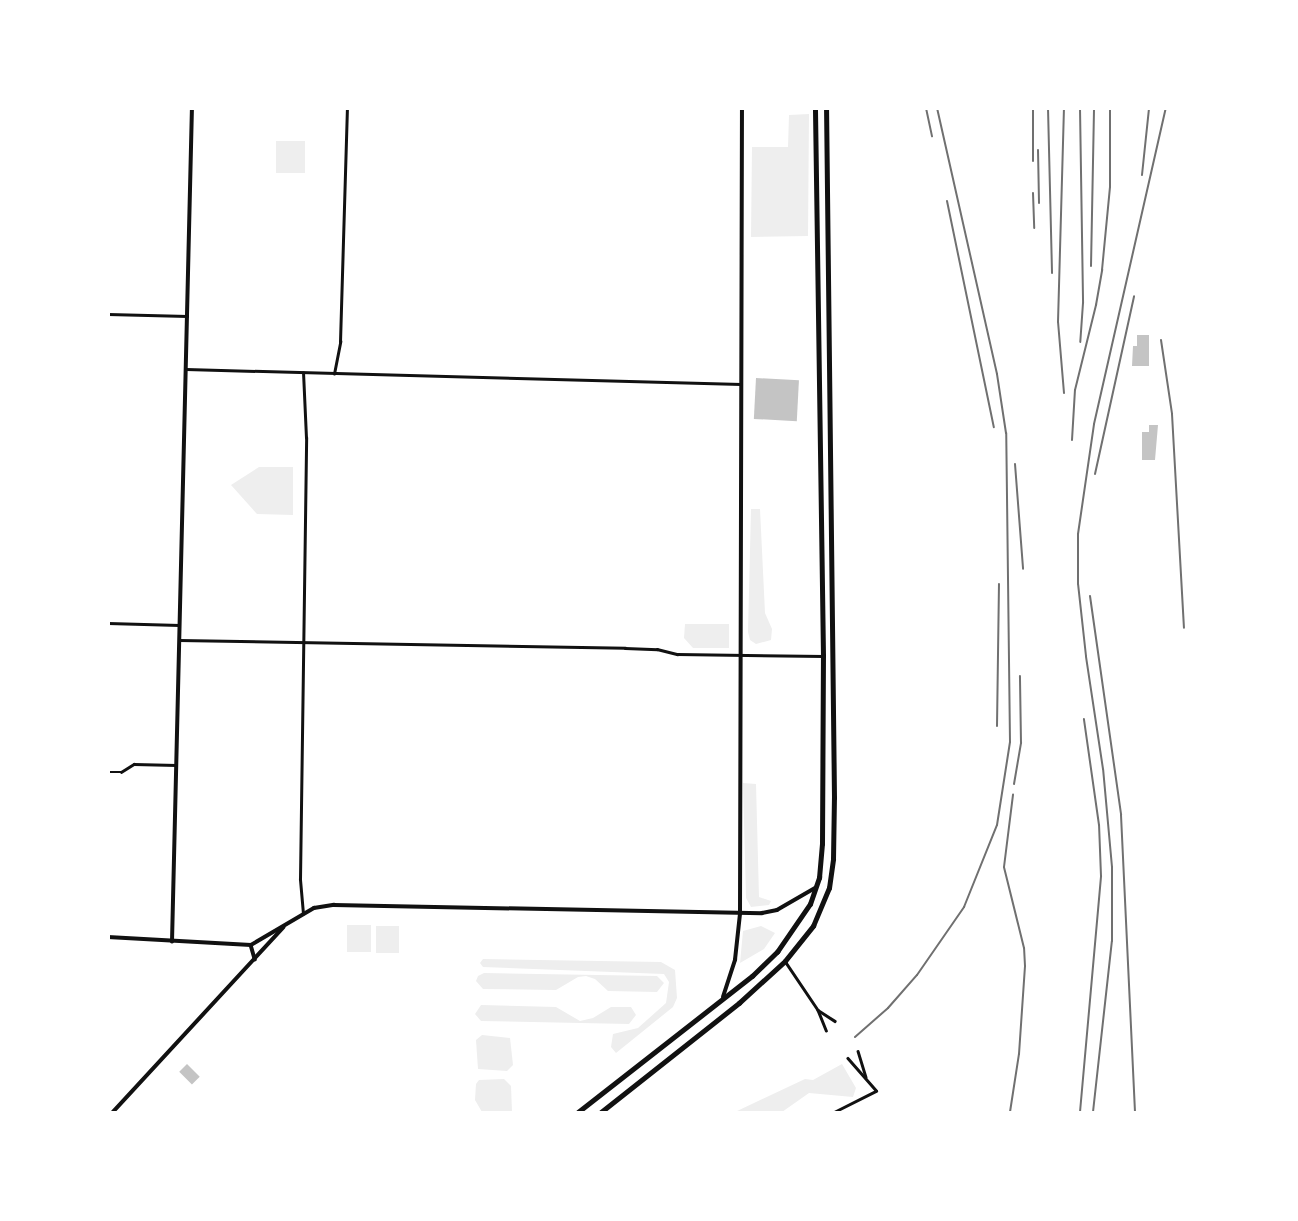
<!DOCTYPE html>
<style>
body{margin:0}
#map{position:relative;width:1298px;height:1221px;overflow:hidden;background:#fff;font-family:"Fira Sans Condensed",sans-serif}
div>[style]{position:absolute}
[style*='--x']{left:calc(var(--x)*1px);top:calc(var(--y)*1px);width:calc(var(--w)*1px);rotate:calc(var(--a)*1deg)}
.green>*{inset:0;background:#eee;transform-origin:0 0}
.building>*{inset:0;background:#c4c4c4;transform-origin:0 0}
.minor>*{height:2.5px;margin:-1.25px;padding:0 1.25px;transform-origin:1.25px;border-radius:1.25px;background:#111}
.tertiary>*{height:3.5px;margin:-1.75px;padding:0 1.75px;transform-origin:1.75px;border-radius:1.75px;background:#111}
.primary>*{height:4.5px;margin:-2.25px;padding:0 2.25px;transform-origin:2.25px;border-radius:2.25px;background:#111}
.rail>*{height:2px;margin:-1px;padding:0 1px;transform-origin:1px;border-radius:1px;background:#707070}
span{translate:-50% -50%;white-space:nowrap;text-align:center;line-height:1.15;-webkit-text-stroke:5px #fff;paint-order:stroke}
.frame{position:absolute;inset:0;border:110px solid #fff;pointer-events:none}
</style>
<div id="map">
<div class="green">
<div style="clip-path:polygon(809px 114px,808px 236px,751px 237px,752px 147px,788px 147px,789px 115px)"></div>
<div style="left:276px;top:141px;width:29px;height:32px"></div>
<div style="clip-path:polygon(259px 467px,293px 467px,293px 515px,257px 514px,231px 485px)"></div>
<div style="clip-path:polygon(751px 509px,760px 509px,765px 613px,772px 629px,771px 640px,756px 644px,750px 640px,748px 632px)"></div>
<div style="clip-path:polygon(685px 624px,729px 624px,729px 648px,693px 648px,684px 638px)"></div>
<div style="clip-path:polygon(743px 783px,756px 784px,759px 897px,771px 901px,769px 905px,751px 907px,746px 898px)"></div>
<div style="left:347px;top:925px;width:24px;height:27px"></div>
<div style="left:376px;top:926px;width:23px;height:27px"></div>
<div style="clip-path:polygon(761px 926px,775px 933px,764px 949px,740px 963px,743px 931px)"></div>
<div style="clip-path:polygon(483px 959px,661px 962px,675px 970px,677px 998px,673px 1007px,616px 1053px,611px 1047px,613px 1034px,638px 1028px,666px 1003px,669px 982px,664px 974px,483px 967px,480px 963px)"></div>
<div style="clip-path:polygon(484px 973px,657px 976px,664px 983px,657px 992px,608px 991px,595px 979px,586px 976px,578px 977px,556px 990px,483px 989px,476px 981px,478px 976px)"></div>
<div style="clip-path:polygon(481px 1005px,556px 1007px,580px 1021px,593px 1018px,611px 1007px,631px 1007px,636px 1015px,629px 1024px,481px 1021px,475px 1014px)"></div>
<div style="clip-path:polygon(482px 1035px,510px 1038px,513px 1065px,507px 1071px,478px 1069px,476px 1040px)"></div>
<div style="clip-path:polygon(842px 1064px,856px 1088px,853px 1097px,809px 1093px,782px 1112px,735px 1112px,805px 1079px,813px 1080px)"></div>
<div style="clip-path:polygon(504px 1079px,511px 1086px,512px 1112px,482px 1112px,475px 1100px,476px 1084px,479px 1080px)"></div>
</div>
<div class="building">
<div style="clip-path:polygon(1137px 335px,1149px 335px,1149px 366px,1132px 366px,1133px 346px,1137px 346px)"></div>
<div style="left:756px;top:378px;width:43px;height:41px;rotate:3deg"></div>
<div style="clip-path:polygon(1149px 425px,1158px 425px,1155px 460px,1142px 460px,1142px 432px,1149px 432px)"></div>
<div style="left:187px;top:1064px;width:18px;height:11px;rotate:45deg"></div>
</div>
<div class="minor">
<div style="--x:108;--y:314;--w:79;--a:1.5"></div>
<div style="--x:186;--y:369;--w:555;--a:1.55"></div>
<div style="--x:334;--y:374;--w:33;--a:-79"></div>
<div style="--x:340;--y:342;--w:234;--a:-88.3"></div>
<div style="--x:108;--y:623;--w:71;--a:1.6"></div>
<div style="--x:179;--y:640;--w:446;--a:1"></div>
<div style="--x:625;--y:648;--w:32;--a:2"></div>
<div style="--x:657;--y:649;--w:21;--a:14"></div>
<div style="--x:677;--y:654;--w:146;--a:0.8"></div>
<div style="--x:108;--y:772;--w:13;--a:0"></div>
<div style="--x:121;--y:772;--w:15;--a:-32"></div>
<div style="--x:134;--y:764;--w:42;--a:1.4"></div>
<div style="--x:303;--y:914;--w:35;--a:-95"></div>
<div style="--x:300;--y:879;--w:441;--a:-89.2"></div>
<div style="--x:306;--y:438;--w:65;--a:-92.6"></div>
<div style="--x:785;--y:961;--w:59;--a:56"></div>
<div style="--x:818;--y:1010;--w:22;--a:68"></div>
<div style="--x:818;--y:1010;--w:20;--a:33"></div>
<div style="--x:858;--y:1051;--w:27;--a:73"></div>
<div style="--x:834;--y:1112;--w:47;--a:-26.6"></div>
<div style="--x:876;--y:1091;--w:43;--a:-131.2"></div>
</div>
<div class="tertiary">
<div style="--x:108;--y:937;--w:143;--a:3.2"></div>
<div style="--x:251;--y:945;--w:73;--a:-30.4"></div>
<div style="--x:314;--y:908;--w:20;--a:-9"></div>
<div style="--x:334;--y:905;--w:428;--a:1.1"></div>
<div style="--x:762;--y:913;--w:15;--a:-11"></div>
<div style="--x:777;--y:910;--w:44;--a:-30.1"></div>
<div style="--x:172;--y:942;--w:834;--a:-88.63"></div>
<div style="--x:251;--y:945;--w:15;--a:74"></div>
<div style="--x:723;--y:997;--w:39;--a:-72"></div>
<div style="--x:735;--y:960;--w:46;--a:-83.8"></div>
<div style="--x:740;--y:914;--w:806;--a:-89.86"></div>
<div style="--x:113;--y:1112;--w:251;--a:-47.3"></div>
</div>
<div class="primary">
<div style="--x:578;--y:1112;--w:221;--a:-38"></div>
<div style="--x:752;--y:976;--w:35;--a:-44"></div>
<div style="--x:777;--y:952;--w:58;--a:-55.5"></div>
<div style="--x:810;--y:904;--w:28;--a:-71"></div>
<div style="--x:819;--y:878;--w:34;--a:-85"></div>
<div style="--x:822;--y:844;--w:188;--a:-89.7"></div>
<div style="--x:823;--y:656;--w:548;--a:-90.84"></div>
<div style="--x:601;--y:1112;--w:176;--a:-38.3"></div>
<div style="--x:739;--y:1003;--w:62;--a:-42.4"></div>
<div style="--x:785;--y:961;--w:45;--a:-51.3"></div>
<div style="--x:813;--y:926;--w:41;--a:-67.2"></div>
<div style="--x:829;--y:888;--w:29;--a:-82"></div>
<div style="--x:833;--y:859;--w:61;--a:-89.1"></div>
<div style="--x:834;--y:798;--w:690;--a:-90.66"></div>
</div>
<div class="rail">
<div style="--x:926;--y:108;--w:29;--a:78"></div>
<div style="--x:1048;--y:108;--w:165;--a:88.6"></div>
<div style="--x:1080;--y:108;--w:195;--a:89.1"></div>
<div style="--x:1083;--y:303;--w:39;--a:94"></div>
<div style="--x:1038;--y:150;--w:53;--a:88.9"></div>
<div style="--x:1033;--y:161;--w:53;--a:-90"></div>
<div style="--x:1142;--y:175;--w:67;--a:-84"></div>
<div style="--x:1033;--y:193;--w:35;--a:88"></div>
<div style="--x:947;--y:201;--w:231;--a:78.3"></div>
<div style="--x:1091;--y:266;--w:158;--a:-88.9"></div>
<div style="--x:1161;--y:340;--w:75;--a:81.5"></div>
<div style="--x:1172;--y:414;--w:214;--a:86.8"></div>
<div style="--x:1064;--y:393;--w:71;--a:-94.8"></div>
<div style="--x:1058;--y:322;--w:214;--a:-88.4"></div>
<div style="--x:1072;--y:440;--w:50;--a:-86.6"></div>
<div style="--x:1075;--y:390;--w:88;--a:-76.1"></div>
<div style="--x:1096;--y:305;--w:36;--a:-80"></div>
<div style="--x:1102;--y:270;--w:83;--a:-84.5"></div>
<div style="--x:1110;--y:187;--w:79;--a:-90"></div>
<div style="--x:1015;--y:464;--w:105;--a:85.6"></div>
<div style="--x:1095;--y:474;--w:182;--a:-77.6"></div>
<div style="--x:1090;--y:596;--w:221;--a:81.9"></div>
<div style="--x:1121;--y:815;--w:297;--a:87.3"></div>
<div style="--x:997;--y:726;--w:142;--a:-89.2"></div>
<div style="--x:1014;--y:784;--w:42;--a:-80.3"></div>
<div style="--x:1021;--y:743;--w:67;--a:-90.9"></div>
<div style="--x:855;--y:1037;--w:44;--a:-41.3"></div>
<div style="--x:888;--y:1008;--w:44;--a:-48.7"></div>
<div style="--x:917;--y:975;--w:83;--a:-55.3"></div>
<div style="--x:964;--y:907;--w:88;--a:-68.1"></div>
<div style="--x:997;--y:825;--w:84;--a:-81.1"></div>
<div style="--x:1010;--y:742;--w:309;--a:-90.7"></div>
<div style="--x:1006;--y:433;--w:60;--a:-98.7"></div>
<div style="--x:997;--y:374;--w:273;--a:-102.7"></div>
<div style="--x:1010;--y:1112;--w:59;--a:-81.2"></div>
<div style="--x:1019;--y:1054;--w:88;--a:-86.1"></div>
<div style="--x:1025;--y:966;--w:18;--a:-93"></div>
<div style="--x:1024;--y:948;--w:83;--a:-103.9"></div>
<div style="--x:1004;--y:867;--w:73;--a:-82.9"></div>
<div style="--x:1080;--y:1112;--w:237;--a:-84.9"></div>
<div style="--x:1101;--y:876;--w:51;--a:-92.2"></div>
<div style="--x:1099;--y:825;--w:107;--a:-98.1"></div>
<div style="--x:1093;--y:1112;--w:172;--a:-83.7"></div>
<div style="--x:1112;--y:941;--w:74;--a:-90"></div>
<div style="--x:1112;--y:867;--w:98;--a:-95.2"></div>
<div style="--x:1103;--y:769;--w:114;--a:-98.6"></div>
<div style="--x:1086;--y:656;--w:72;--a:-96.3"></div>
<div style="--x:1078;--y:584;--w:50;--a:-90"></div>
<div style="--x:1078;--y:534;--w:111;--a:-81.7"></div>
<div style="--x:1094;--y:424;--w:324;--a:-77.2"></div>
</div>
<div class="frame"></div>
</div>
